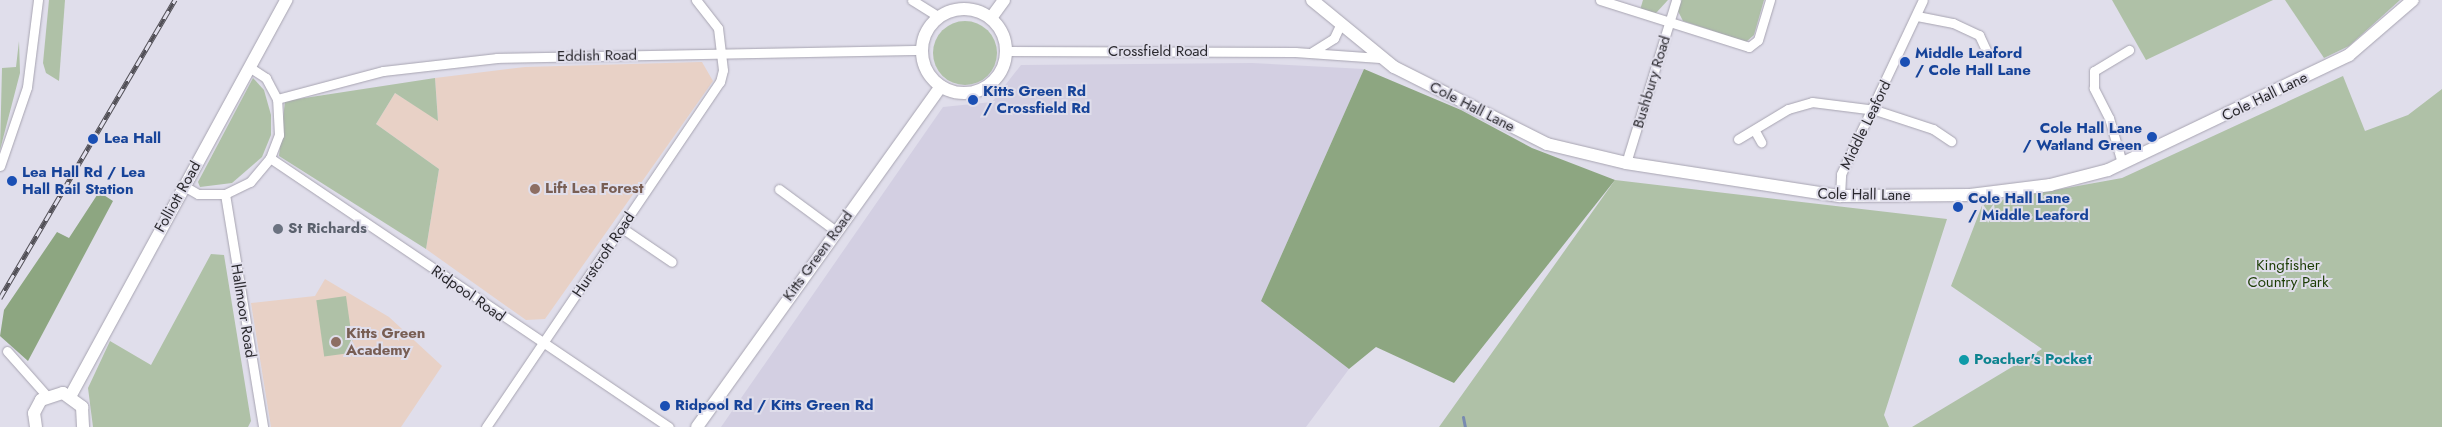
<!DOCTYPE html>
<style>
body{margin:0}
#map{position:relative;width:2442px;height:427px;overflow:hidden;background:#e0deeb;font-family:Jost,sans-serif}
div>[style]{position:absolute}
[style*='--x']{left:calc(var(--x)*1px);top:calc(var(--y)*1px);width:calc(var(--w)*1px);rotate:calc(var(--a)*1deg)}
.built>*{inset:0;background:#d3cfe2}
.education>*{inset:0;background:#e8d1c6}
.green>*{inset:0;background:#afc1a7;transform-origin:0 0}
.round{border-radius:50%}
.forest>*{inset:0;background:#8da681}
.stream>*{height:3px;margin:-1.5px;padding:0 1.5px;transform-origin:1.5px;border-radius:1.5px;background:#788ab0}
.roads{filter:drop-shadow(0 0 1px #a7a4b1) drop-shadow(0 0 1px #a7a4b1)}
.street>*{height:9px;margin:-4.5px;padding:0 4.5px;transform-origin:4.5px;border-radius:4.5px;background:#fff}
.secondary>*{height:12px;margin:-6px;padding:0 6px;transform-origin:6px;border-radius:6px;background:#fff}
.secondary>.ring{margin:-6px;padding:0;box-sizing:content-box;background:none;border:12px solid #fff;border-radius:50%}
.rail>*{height:5px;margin-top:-2.5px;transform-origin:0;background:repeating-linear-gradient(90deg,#e0deeb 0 9px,#514f56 0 18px);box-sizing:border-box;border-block:1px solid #514f56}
.dots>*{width:14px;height:14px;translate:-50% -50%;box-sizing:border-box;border:2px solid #e0deeb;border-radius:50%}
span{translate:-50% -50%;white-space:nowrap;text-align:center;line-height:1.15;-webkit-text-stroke:4px #e0deeb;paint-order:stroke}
.street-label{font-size:15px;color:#2a292e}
.transit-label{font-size:15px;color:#164399;font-weight:700}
.left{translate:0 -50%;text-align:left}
.right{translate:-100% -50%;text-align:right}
.education-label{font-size:15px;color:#785e54;font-weight:700}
.worship-label{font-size:15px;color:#5b616d;font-weight:700}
.park-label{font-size:15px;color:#1c3d04}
.culture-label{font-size:15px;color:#0d838f;font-weight:700}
</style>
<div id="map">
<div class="built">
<div style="clip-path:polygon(1252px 63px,1364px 69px,1261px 301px,1349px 369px,1306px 427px,721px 427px,943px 107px,992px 102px,1021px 65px)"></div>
</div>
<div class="education">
<div style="clip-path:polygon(702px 62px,713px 81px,545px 319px,526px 320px,426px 249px,439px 169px,376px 124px,395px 93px,438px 120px,435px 78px,525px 67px)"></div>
<div style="clip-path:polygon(325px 279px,389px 317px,442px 366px,401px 427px,271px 427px,251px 303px,315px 296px)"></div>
</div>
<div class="green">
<div style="clip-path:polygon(49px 0,65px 0,59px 81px,46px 73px,43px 63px)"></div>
<div style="clip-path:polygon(1643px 0,1668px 0,1656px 13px,1640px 10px)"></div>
<div style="clip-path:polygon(1681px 0,1764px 0,1754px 35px,1746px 42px,1683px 21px,1678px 11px)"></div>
<div style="clip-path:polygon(2112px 0,2273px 0,2146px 60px)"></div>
<div style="clip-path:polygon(2285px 0,2400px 0,2349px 46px,2324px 58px)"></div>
<div class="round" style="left:933px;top:21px;width:64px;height:64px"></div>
<div style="clip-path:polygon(19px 41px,20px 73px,0 150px,2px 68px,16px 67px)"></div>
<div style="clip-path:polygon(2343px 76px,2365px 131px,2408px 115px,2442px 89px,2442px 427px,1912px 427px,2042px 349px,1951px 286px,1983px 203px,2122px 178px)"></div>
<div style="clip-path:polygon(253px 78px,264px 90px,271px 115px,271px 135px,262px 157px,232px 183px,200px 187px,198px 182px)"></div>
<div style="clip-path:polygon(435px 78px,438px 121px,395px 93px,376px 124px,439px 169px,426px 249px,279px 156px,285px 101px)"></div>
<div style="clip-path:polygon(1615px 180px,1947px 219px,1884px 415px,1889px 427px,1439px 427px)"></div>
<div style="clip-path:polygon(211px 254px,224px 255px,251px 421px,248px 427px,93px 427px,88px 388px,110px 341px,151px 365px)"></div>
<div style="left:346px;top:296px;width:57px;height:30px;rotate:82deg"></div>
</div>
<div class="forest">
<div style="clip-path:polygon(1364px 69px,1461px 110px,1532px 148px,1615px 180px,1454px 383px,1376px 347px,1349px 369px,1261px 301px)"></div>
<div style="clip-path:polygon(99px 192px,113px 201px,28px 361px,0 336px,4px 310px,57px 232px,69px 238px)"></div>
</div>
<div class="stream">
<div style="--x:1463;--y:417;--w:10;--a:79"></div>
</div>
<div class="roads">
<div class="street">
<div style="--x:912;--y:0;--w:32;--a:32"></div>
<div style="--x:1600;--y:0;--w:156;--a:17.5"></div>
<div style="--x:1749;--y:47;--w:11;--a:-38"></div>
<div style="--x:1758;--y:40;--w:42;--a:-73.3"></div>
<div style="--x:1917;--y:16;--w:37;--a:11"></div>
<div style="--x:1953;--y:23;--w:29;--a:25"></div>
<div style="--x:1979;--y:35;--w:19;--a:65"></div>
<div style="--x:1006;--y:51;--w:289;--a:0.2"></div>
<div style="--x:1295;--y:52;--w:85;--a:4"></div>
<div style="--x:1312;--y:52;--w:26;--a:-32"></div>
<div style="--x:1334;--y:38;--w:14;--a:-65"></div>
<div style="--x:277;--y:99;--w:110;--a:-14.8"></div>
<div style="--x:383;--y:71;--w:115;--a:-6.5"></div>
<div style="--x:497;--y:58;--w:425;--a:-1.1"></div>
<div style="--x:1755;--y:131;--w:13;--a:61"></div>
<div style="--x:1738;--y:139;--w:58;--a:-31"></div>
<div style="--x:1788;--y:109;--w:25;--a:-16"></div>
<div style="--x:1812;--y:102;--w:64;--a:7.2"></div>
<div style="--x:1875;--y:110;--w:61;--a:18.1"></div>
<div style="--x:1933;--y:129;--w:22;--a:34"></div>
<div style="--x:270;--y:158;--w:481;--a:34"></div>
<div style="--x:1626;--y:163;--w:170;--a:-72.9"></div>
<div style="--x:2122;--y:163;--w:47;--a:-106.1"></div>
<div style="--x:2109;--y:118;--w:34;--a:-117"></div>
<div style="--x:2094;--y:88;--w:17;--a:-90"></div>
<div style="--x:2094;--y:71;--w:41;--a:-31"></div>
<div style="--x:0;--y:166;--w:83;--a:-71.1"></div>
<div style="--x:27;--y:87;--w:88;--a:-82.8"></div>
<div style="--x:184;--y:186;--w:16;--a:30"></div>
<div style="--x:198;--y:194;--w:27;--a:0"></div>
<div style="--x:225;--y:194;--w:28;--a:-26"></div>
<div style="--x:250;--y:182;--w:31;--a:-50"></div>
<div style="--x:270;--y:158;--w:25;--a:-69"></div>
<div style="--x:279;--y:135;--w:36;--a:-93"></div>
<div style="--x:277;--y:99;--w:24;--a:-118"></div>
<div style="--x:266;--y:78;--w:20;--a:-147"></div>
<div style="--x:779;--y:189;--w:71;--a:36.4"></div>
<div style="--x:225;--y:194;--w:236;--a:80.7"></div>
<div style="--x:1840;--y:196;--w:22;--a:-87"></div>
<div style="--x:1841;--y:174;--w:192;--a:-64.8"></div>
<div style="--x:622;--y:228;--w:60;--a:34.2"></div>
<div style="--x:7;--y:351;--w:60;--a:48.4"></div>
<div style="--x:486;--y:427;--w:417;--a:-55.9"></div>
<div style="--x:720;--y:82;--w:12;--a:-76"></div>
<div style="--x:723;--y:70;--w:42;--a:-96.8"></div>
<div style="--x:718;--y:28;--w:36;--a:-128"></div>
</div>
<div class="secondary">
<div style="--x:1312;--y:0;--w:106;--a:39.3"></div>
<div style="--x:1394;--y:67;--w:171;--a:26.7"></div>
<div style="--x:1547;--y:144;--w:81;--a:13.5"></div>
<div style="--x:1626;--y:163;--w:217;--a:8.8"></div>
<div style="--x:1840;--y:196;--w:130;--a:-0.4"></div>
<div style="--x:1970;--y:195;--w:81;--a:-7.1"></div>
<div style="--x:2050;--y:185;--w:60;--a:-14.5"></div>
<div style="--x:2108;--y:170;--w:267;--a:-25.5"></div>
<div style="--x:2349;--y:55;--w:84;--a:-40.7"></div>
<div class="ring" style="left:922px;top:9px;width:72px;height:72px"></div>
<div style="--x:991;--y:18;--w:22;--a:-54"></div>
<div style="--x:71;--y:395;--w:450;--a:-61.4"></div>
<div style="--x:36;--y:427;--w:14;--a:-98"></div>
<div style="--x:34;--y:413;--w:15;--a:-62"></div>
<div style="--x:41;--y:400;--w:23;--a:-18"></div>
<div style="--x:63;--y:393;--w:24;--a:36"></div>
<div style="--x:82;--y:407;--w:20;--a:87"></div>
<div style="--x:697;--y:427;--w:419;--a:-54.4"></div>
</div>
</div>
<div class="rail">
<div style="--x:0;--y:298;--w:346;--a:-59.6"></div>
</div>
<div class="dots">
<div style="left:1905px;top:62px;background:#1a4fb4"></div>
<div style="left:973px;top:100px;background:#1a4fb4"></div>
<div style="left:2152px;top:137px;background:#1a4fb4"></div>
<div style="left:93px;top:139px;background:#1a4fb4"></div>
<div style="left:12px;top:181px;background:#1a4fb4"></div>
<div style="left:535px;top:189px;background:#8d6e63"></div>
<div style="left:1958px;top:207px;background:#1a4fb4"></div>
<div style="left:278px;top:229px;background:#6b7280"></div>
<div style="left:336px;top:342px;background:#8d6e63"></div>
<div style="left:1964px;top:360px;background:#0f9aa8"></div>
<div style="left:665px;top:406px;background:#1a4fb4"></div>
</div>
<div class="street-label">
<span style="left:1158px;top:52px">Crossfield Road</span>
<span style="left:597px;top:56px;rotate:-1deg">Eddish Road</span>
<span style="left:1652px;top:82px;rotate:-73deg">Bushbury Road</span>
<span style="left:2265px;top:97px;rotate:-26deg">Cole Hall Lane</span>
<span style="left:1472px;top:107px;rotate:27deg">Cole Hall Lane</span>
<span style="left:1866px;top:125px;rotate:-64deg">Middle Leaford</span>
<span style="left:1864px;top:195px;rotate:1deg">Cole Hall Lane</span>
<span style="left:178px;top:197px;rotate:-61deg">Folliott Road</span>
<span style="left:604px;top:255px;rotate:-56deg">Hurstcroft Road</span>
<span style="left:818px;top:256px;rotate:-54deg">Kitts Green Road</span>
<span style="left:468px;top:294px;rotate:35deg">Ridpool Road</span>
<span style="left:243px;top:311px;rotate:81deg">Hallmoor Road</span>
</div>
<div class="transit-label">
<span class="left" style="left:1915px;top:62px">Middle Leaford<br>/ Cole Hall Lane</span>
<span class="left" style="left:983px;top:100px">Kitts Green Rd<br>/ Crossfield Rd</span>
<span class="right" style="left:2142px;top:137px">Cole Hall Lane<br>/ Watland Green</span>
<span class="left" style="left:104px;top:139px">Lea Hall</span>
<span class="left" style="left:22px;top:181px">Lea Hall Rd / Lea<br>Hall Rail Station</span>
<span class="left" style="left:1968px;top:207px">Cole Hall Lane<br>/ Middle Leaford</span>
<span class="left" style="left:675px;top:406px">Ridpool Rd / Kitts Green Rd</span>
</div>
<div class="education-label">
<span class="left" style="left:545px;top:189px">Lift Lea Forest</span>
<span class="left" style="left:346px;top:342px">Kitts Green<br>Academy</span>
</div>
<div class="worship-label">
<span class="left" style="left:288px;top:229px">St Richards</span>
</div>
<div class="park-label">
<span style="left:2288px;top:274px">Kingfisher<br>Country Park</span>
</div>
<div class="culture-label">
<span class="left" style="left:1974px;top:360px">Poacher's Pocket</span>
</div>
</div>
